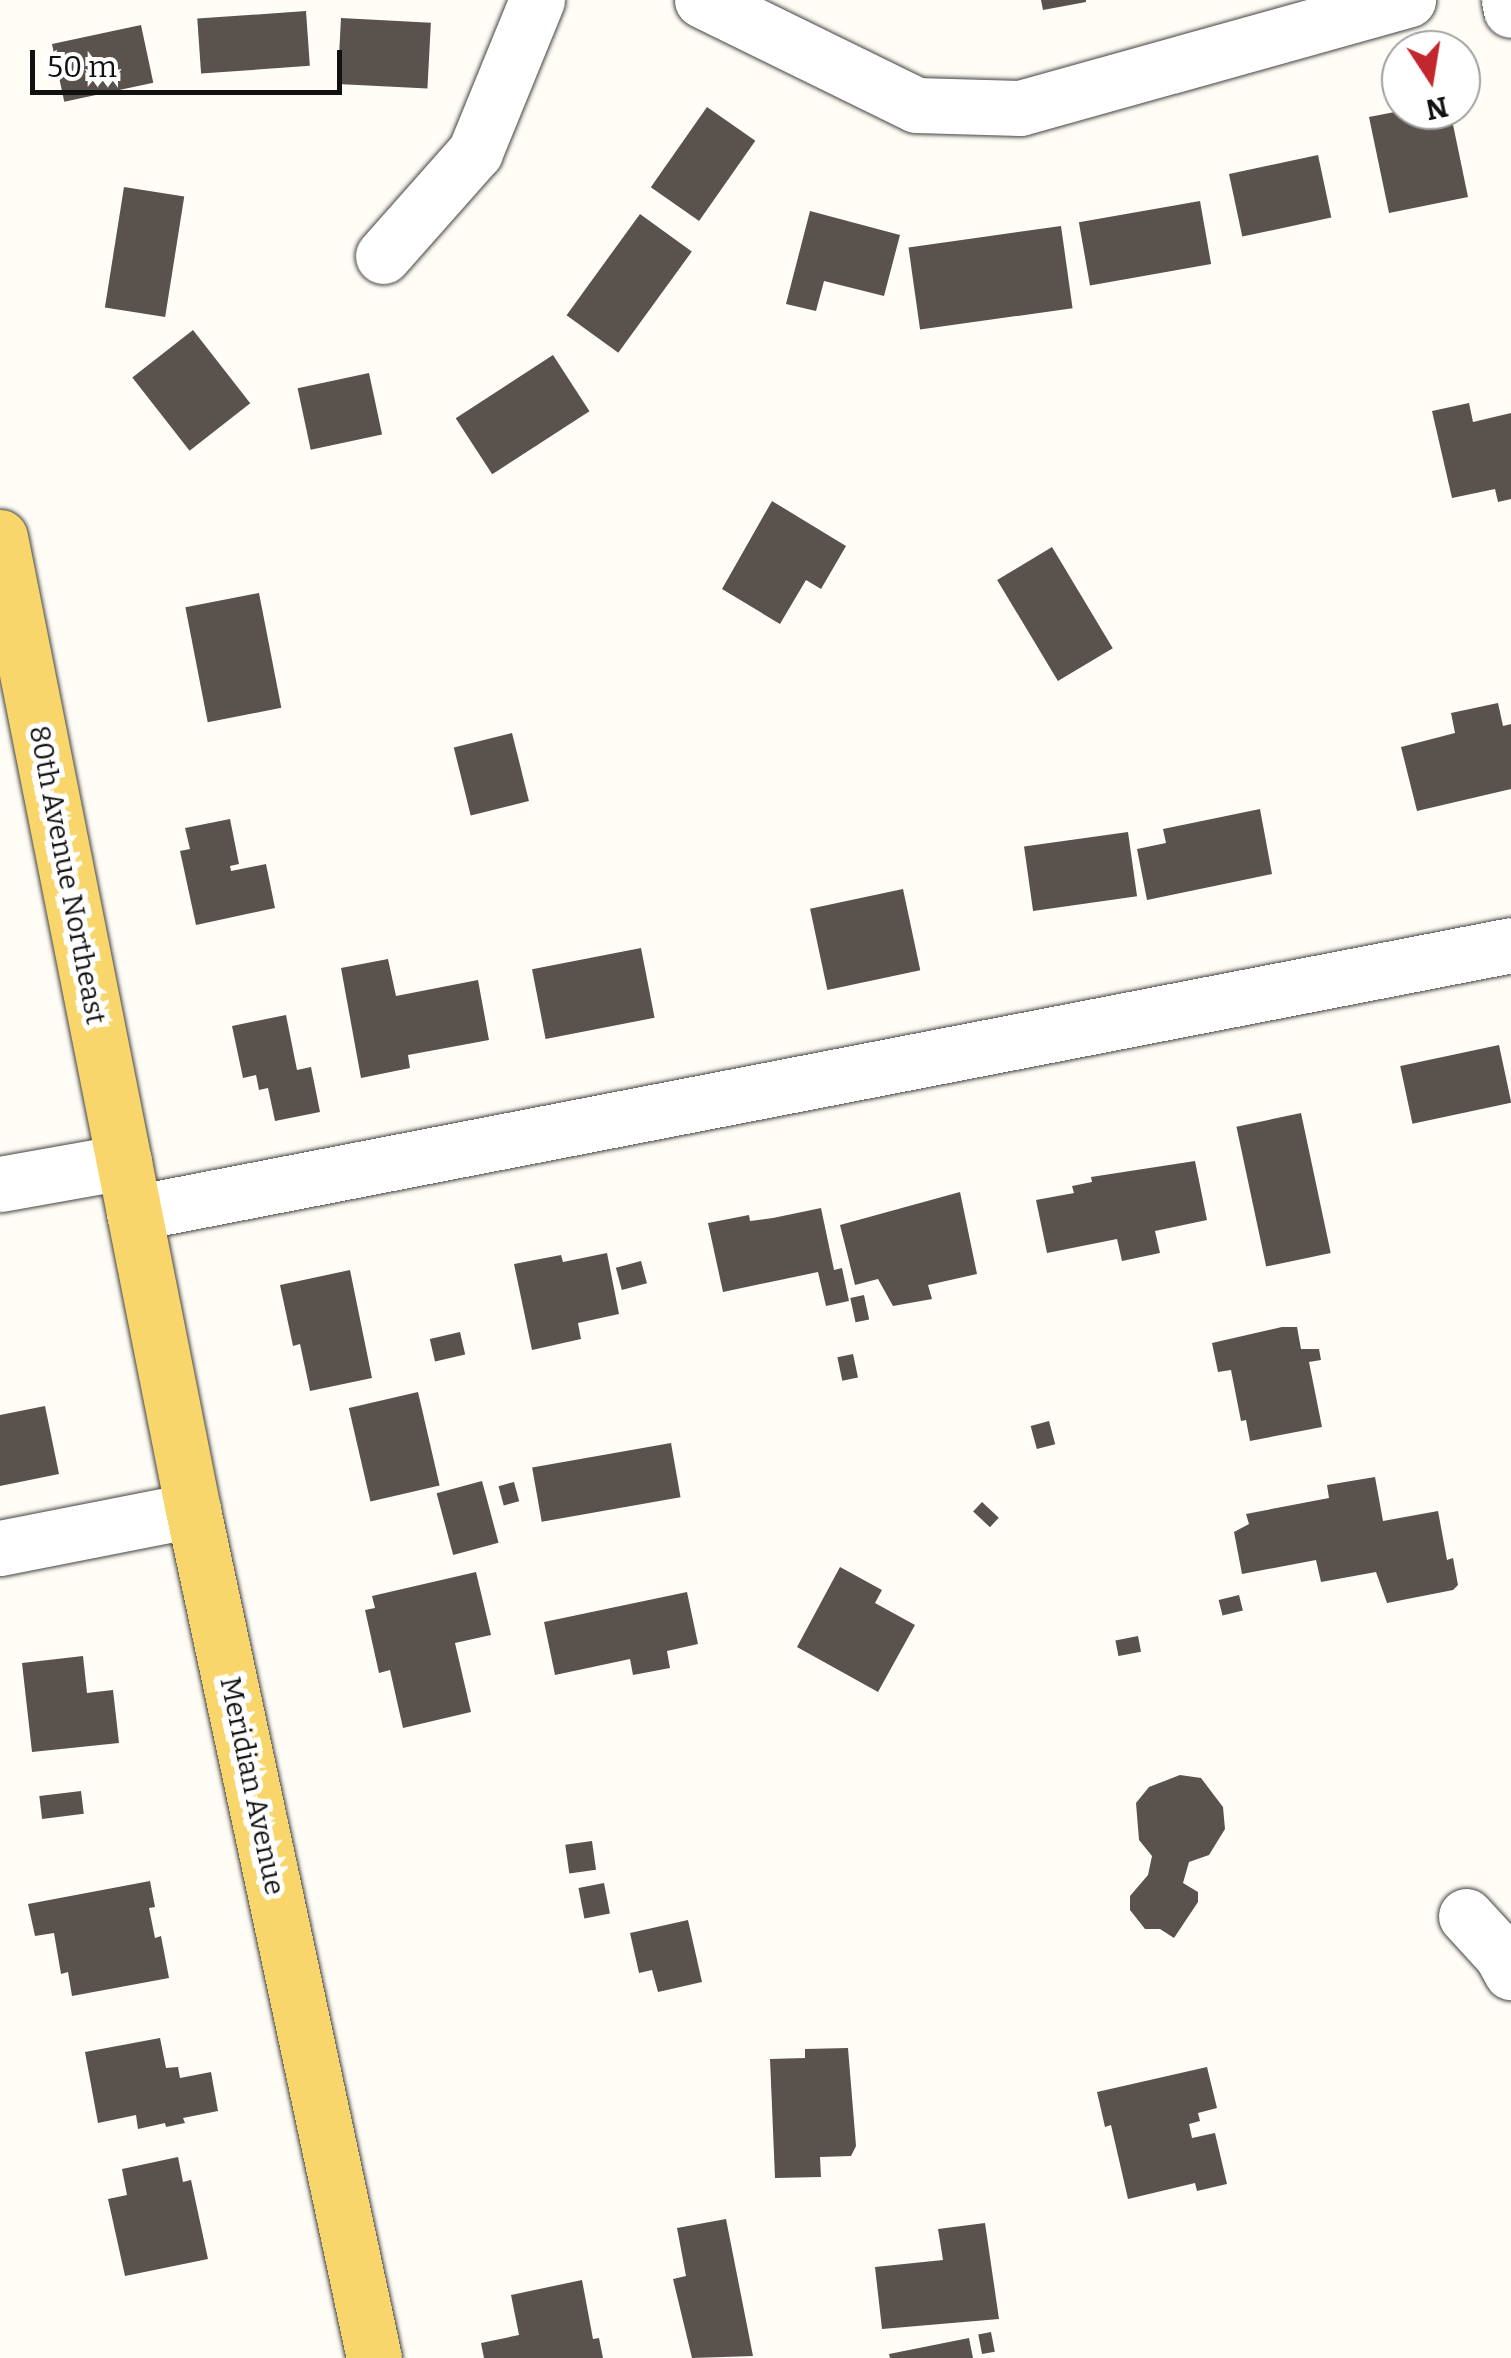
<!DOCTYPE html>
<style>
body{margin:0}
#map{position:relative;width:1511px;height:2358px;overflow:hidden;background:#fffdf5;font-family:Bitter,serif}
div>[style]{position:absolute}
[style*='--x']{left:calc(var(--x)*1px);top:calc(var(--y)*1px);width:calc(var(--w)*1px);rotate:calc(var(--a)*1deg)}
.building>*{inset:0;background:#5a524d;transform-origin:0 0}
.roads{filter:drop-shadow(0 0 2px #444) drop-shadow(0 0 2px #444)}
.minor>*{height:55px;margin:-27.5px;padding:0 27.5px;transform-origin:27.5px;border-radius:27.5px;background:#fff}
.major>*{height:55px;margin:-27.5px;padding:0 27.5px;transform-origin:27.5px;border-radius:27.5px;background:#f9d66b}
span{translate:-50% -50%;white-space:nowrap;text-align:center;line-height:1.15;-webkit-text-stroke:10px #fff;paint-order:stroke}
.street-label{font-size:28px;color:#111}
.north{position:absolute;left:1381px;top:30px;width:100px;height:100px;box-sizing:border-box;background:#fff;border:2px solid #a0a0a0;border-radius:50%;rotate:168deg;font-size:28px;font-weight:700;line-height:40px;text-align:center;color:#111}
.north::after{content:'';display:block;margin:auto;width:35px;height:45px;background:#c4262e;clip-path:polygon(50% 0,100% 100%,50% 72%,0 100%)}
.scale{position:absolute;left:30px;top:50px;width:312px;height:45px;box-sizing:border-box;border:5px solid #111;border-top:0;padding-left:12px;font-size:30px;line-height:35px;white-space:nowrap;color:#111;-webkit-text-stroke:8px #fff;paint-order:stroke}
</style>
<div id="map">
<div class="building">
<div style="clip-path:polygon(1041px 0,1086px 0,1086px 2px,1043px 10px)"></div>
<div style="left:306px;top:11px;width:55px;height:109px;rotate:86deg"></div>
<div style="left:341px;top:18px;width:90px;height:66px;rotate:3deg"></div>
<div style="left:141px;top:25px;width:59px;height:91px;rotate:78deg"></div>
<div style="left:707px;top:107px;width:59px;height:98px;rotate:35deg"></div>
<div style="clip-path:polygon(1405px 110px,1450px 110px,1468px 197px,1389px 213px,1369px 117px)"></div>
<div style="left:1318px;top:155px;width:64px;height:91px;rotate:78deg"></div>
<div style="left:124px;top:187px;width:61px;height:122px;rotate:9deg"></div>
<div style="left:1200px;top:201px;width:64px;height:123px;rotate:80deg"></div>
<div style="clip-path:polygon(810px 211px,900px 235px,884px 296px,824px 281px,816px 311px,786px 304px)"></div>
<div style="left:640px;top:214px;width:64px;height:125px;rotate:36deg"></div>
<div style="left:1061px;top:226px;width:83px;height:154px;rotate:82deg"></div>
<div style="left:193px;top:330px;width:93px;height:77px;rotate:52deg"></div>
<div style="left:553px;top:355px;width:67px;height:116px;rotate:57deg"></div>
<div style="left:369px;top:373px;width:63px;height:73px;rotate:78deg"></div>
<div style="clip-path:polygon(1469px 403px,1473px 422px,1511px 413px,1511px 499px,1498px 502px,1495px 489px,1452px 498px,1432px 411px)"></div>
<div style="clip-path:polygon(772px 501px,846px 546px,821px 589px,806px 580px,780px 624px,722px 589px)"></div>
<div style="left:1052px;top:547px;width:118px;height:64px;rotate:59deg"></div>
<div style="left:259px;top:593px;width:117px;height:75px;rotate:79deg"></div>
<div style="clip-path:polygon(1498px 703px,1503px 726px,1511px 724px,1511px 789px,1417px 811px,1401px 747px,1455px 733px,1451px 713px)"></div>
<div style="left:512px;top:733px;width:70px;height:60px;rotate:76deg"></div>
<div style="clip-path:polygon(1260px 809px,1272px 874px,1147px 900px,1137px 849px,1166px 843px,1163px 829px)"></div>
<div style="clip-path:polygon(230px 819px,239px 864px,230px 866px,231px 871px,266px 864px,275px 908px,196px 925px,180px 851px,190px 849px,185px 828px)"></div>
<div style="left:1128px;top:832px;width:65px;height:105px;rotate:82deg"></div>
<div style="left:903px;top:889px;width:83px;height:95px;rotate:78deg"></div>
<div style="left:641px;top:948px;width:71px;height:111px;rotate:79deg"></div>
<div style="clip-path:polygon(388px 959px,396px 996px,478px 980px,489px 1040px,408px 1055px,410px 1068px,361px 1078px,341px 968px)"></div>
<div style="clip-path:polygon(286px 1015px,297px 1070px,311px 1067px,320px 1112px,275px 1121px,268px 1088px,259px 1090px,256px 1075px,243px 1078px,232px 1026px)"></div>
<div style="left:1499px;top:1045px;width:59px;height:101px;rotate:78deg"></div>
<div style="left:1301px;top:1113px;width:143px;height:66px;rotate:78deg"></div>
<div style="clip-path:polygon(1195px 1161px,1207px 1220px,1155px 1231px,1160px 1253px,1122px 1261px,1117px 1239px,1047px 1253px,1036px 1200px,1074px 1193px,1072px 1186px,1092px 1182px,1091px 1177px)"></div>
<div style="clip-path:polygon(960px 1192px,977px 1274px,928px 1285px,932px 1299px,893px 1306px,878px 1279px,855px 1285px,840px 1225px)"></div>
<div style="clip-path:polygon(821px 1208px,834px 1270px,842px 1268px,849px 1301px,826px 1306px,818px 1272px,723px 1292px,708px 1223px,749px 1215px,750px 1221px,773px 1218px)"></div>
<div style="clip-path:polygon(607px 1253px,619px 1314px,578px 1323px,581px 1339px,532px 1350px,514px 1264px,561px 1255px,563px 1262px)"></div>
<div style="left:641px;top:1261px;width:23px;height:26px;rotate:75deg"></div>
<div style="clip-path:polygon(350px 1270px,372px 1378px,310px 1391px,300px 1344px,293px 1346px,280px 1285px)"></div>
<div style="left:864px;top:1295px;width:25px;height:14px;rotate:78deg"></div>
<div style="clip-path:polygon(1282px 1327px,1297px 1327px,1301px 1349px,1319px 1349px,1321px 1360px,1309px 1362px,1322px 1427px,1250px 1441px,1246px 1420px,1241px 1421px,1231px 1370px,1218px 1372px,1212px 1343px)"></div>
<div style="left:460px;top:1332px;width:23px;height:31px;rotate:77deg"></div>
<div style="left:853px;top:1354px;width:24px;height:16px;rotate:78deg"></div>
<div style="left:418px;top:1392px;width:96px;height:71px;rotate:77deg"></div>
<div style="clip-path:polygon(45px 1406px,59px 1474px,0 1486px,0 1415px)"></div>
<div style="left:1049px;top:1421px;width:24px;height:19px;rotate:75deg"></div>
<div style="left:671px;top:1443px;width:55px;height:141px;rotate:80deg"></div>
<div style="clip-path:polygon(1375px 1477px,1383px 1521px,1438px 1511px,1447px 1560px,1453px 1558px,1458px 1585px,1453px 1590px,1387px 1603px,1376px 1572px,1321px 1582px,1316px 1560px,1242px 1574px,1234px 1532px,1249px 1524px,1246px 1514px,1329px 1498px,1327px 1485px)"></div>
<div style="left:482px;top:1481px;width:64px;height:47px;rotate:75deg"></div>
<div style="left:514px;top:1482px;width:20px;height:16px;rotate:75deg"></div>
<div style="left:982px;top:1502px;width:23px;height:13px;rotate:43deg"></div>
<div style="clip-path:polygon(840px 1567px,882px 1590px,875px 1603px,915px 1625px,878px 1692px,797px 1647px)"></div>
<div style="clip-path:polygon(476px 1572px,491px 1635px,455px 1643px,471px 1712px,403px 1728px,390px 1670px,379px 1673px,365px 1610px,375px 1608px,372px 1596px)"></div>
<div style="clip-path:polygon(687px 1592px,698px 1644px,667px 1651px,670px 1668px,633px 1675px,630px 1659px,555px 1675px,544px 1622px)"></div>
<div style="left:1239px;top:1595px;width:16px;height:21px;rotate:76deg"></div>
<div style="left:1138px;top:1636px;width:16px;height:23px;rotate:79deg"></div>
<div style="clip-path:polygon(83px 1656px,87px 1693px,113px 1690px,119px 1743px,32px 1752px,22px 1663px)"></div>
<div style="clip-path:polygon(1180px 1775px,1201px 1778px,1223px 1807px,1225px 1829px,1209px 1855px,1189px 1862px,1183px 1883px,1198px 1892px,1198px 1902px,1174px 1938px,1160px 1929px,1145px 1929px,1130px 1910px,1130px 1896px,1148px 1875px,1152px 1856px,1139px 1840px,1136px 1803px,1149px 1787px)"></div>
<div style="left:81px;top:1791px;width:23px;height:42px;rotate:83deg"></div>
<div style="left:592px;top:1841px;width:29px;height:27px;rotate:82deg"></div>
<div style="clip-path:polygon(150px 1881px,155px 1907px,149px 1908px,155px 1938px,161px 1936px,169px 1978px,72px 1996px,68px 1972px,61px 1974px,54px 1933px,35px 1936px,28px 1904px)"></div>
<div style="left:604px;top:1883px;width:31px;height:26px;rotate:79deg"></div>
<div style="clip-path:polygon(688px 1920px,702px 1982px,658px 1992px,652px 1970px,639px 1973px,630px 1933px)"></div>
<div style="clip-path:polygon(160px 2038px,166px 2068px,178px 2067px,180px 2078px,211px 2072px,218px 2111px,183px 2118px,185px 2123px,166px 2127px,165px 2123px,138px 2129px,136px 2115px,98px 2123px,85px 2052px)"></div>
<div style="clip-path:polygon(848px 2048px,856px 2146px,851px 2156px,820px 2157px,821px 2177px,775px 2178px,770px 2059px,805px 2058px,805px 2049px)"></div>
<div style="clip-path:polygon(1207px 2067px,1217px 2108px,1198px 2113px,1200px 2121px,1189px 2124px,1192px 2138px,1215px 2133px,1227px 2184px,1197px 2191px,1195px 2183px,1128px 2199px,1111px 2125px,1105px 2127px,1097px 2092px)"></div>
<div style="clip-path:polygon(178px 2157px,183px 2182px,191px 2180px,208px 2259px,125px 2276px,108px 2199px,127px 2195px,122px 2169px)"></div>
<div style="clip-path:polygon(726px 2219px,753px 2356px,692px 2358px,673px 2279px,686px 2276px,677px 2228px)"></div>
<div style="clip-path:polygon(985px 2223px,999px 2319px,882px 2329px,875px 2267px,943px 2260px,938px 2229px)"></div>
<div style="clip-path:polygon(582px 2280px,593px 2339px,599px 2338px,603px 2358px,484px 2358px,481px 2343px,519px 2335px,511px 2295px)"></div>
<div style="left:991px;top:2332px;width:20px;height:13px;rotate:79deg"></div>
<div style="clip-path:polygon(969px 2338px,973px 2358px,890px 2358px,889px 2354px)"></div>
</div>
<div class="roads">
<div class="minor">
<div style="--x:702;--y:0;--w:238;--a:26.1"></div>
<div style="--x:916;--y:105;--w:104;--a:1.7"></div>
<div style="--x:1020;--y:108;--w:403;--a:-15.6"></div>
<div style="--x:1509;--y:0;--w:10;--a:79"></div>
<div style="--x:383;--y:256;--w:139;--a:-48.5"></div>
<div style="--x:475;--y:152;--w:164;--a:-67.8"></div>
<div style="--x:0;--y:1184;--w:126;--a:-10.1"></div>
<div style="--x:134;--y:1213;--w:1403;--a:-11.01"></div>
<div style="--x:0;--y:1548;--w:197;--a:-11.1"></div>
<div style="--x:1466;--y:1916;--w:52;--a:47.4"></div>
<div style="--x:1501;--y:1954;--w:21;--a:61"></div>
</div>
<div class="major">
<div style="--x:0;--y:537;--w:992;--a:78.78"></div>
<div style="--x:193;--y:1510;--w:867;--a:77.95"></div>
</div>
</div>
<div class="street-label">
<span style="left:67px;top:875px;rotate:79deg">80th Avenue Northeast</span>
<span style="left:252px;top:1786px;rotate:78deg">Meridian Avenue</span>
</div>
<div class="north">N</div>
<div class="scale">50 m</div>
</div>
